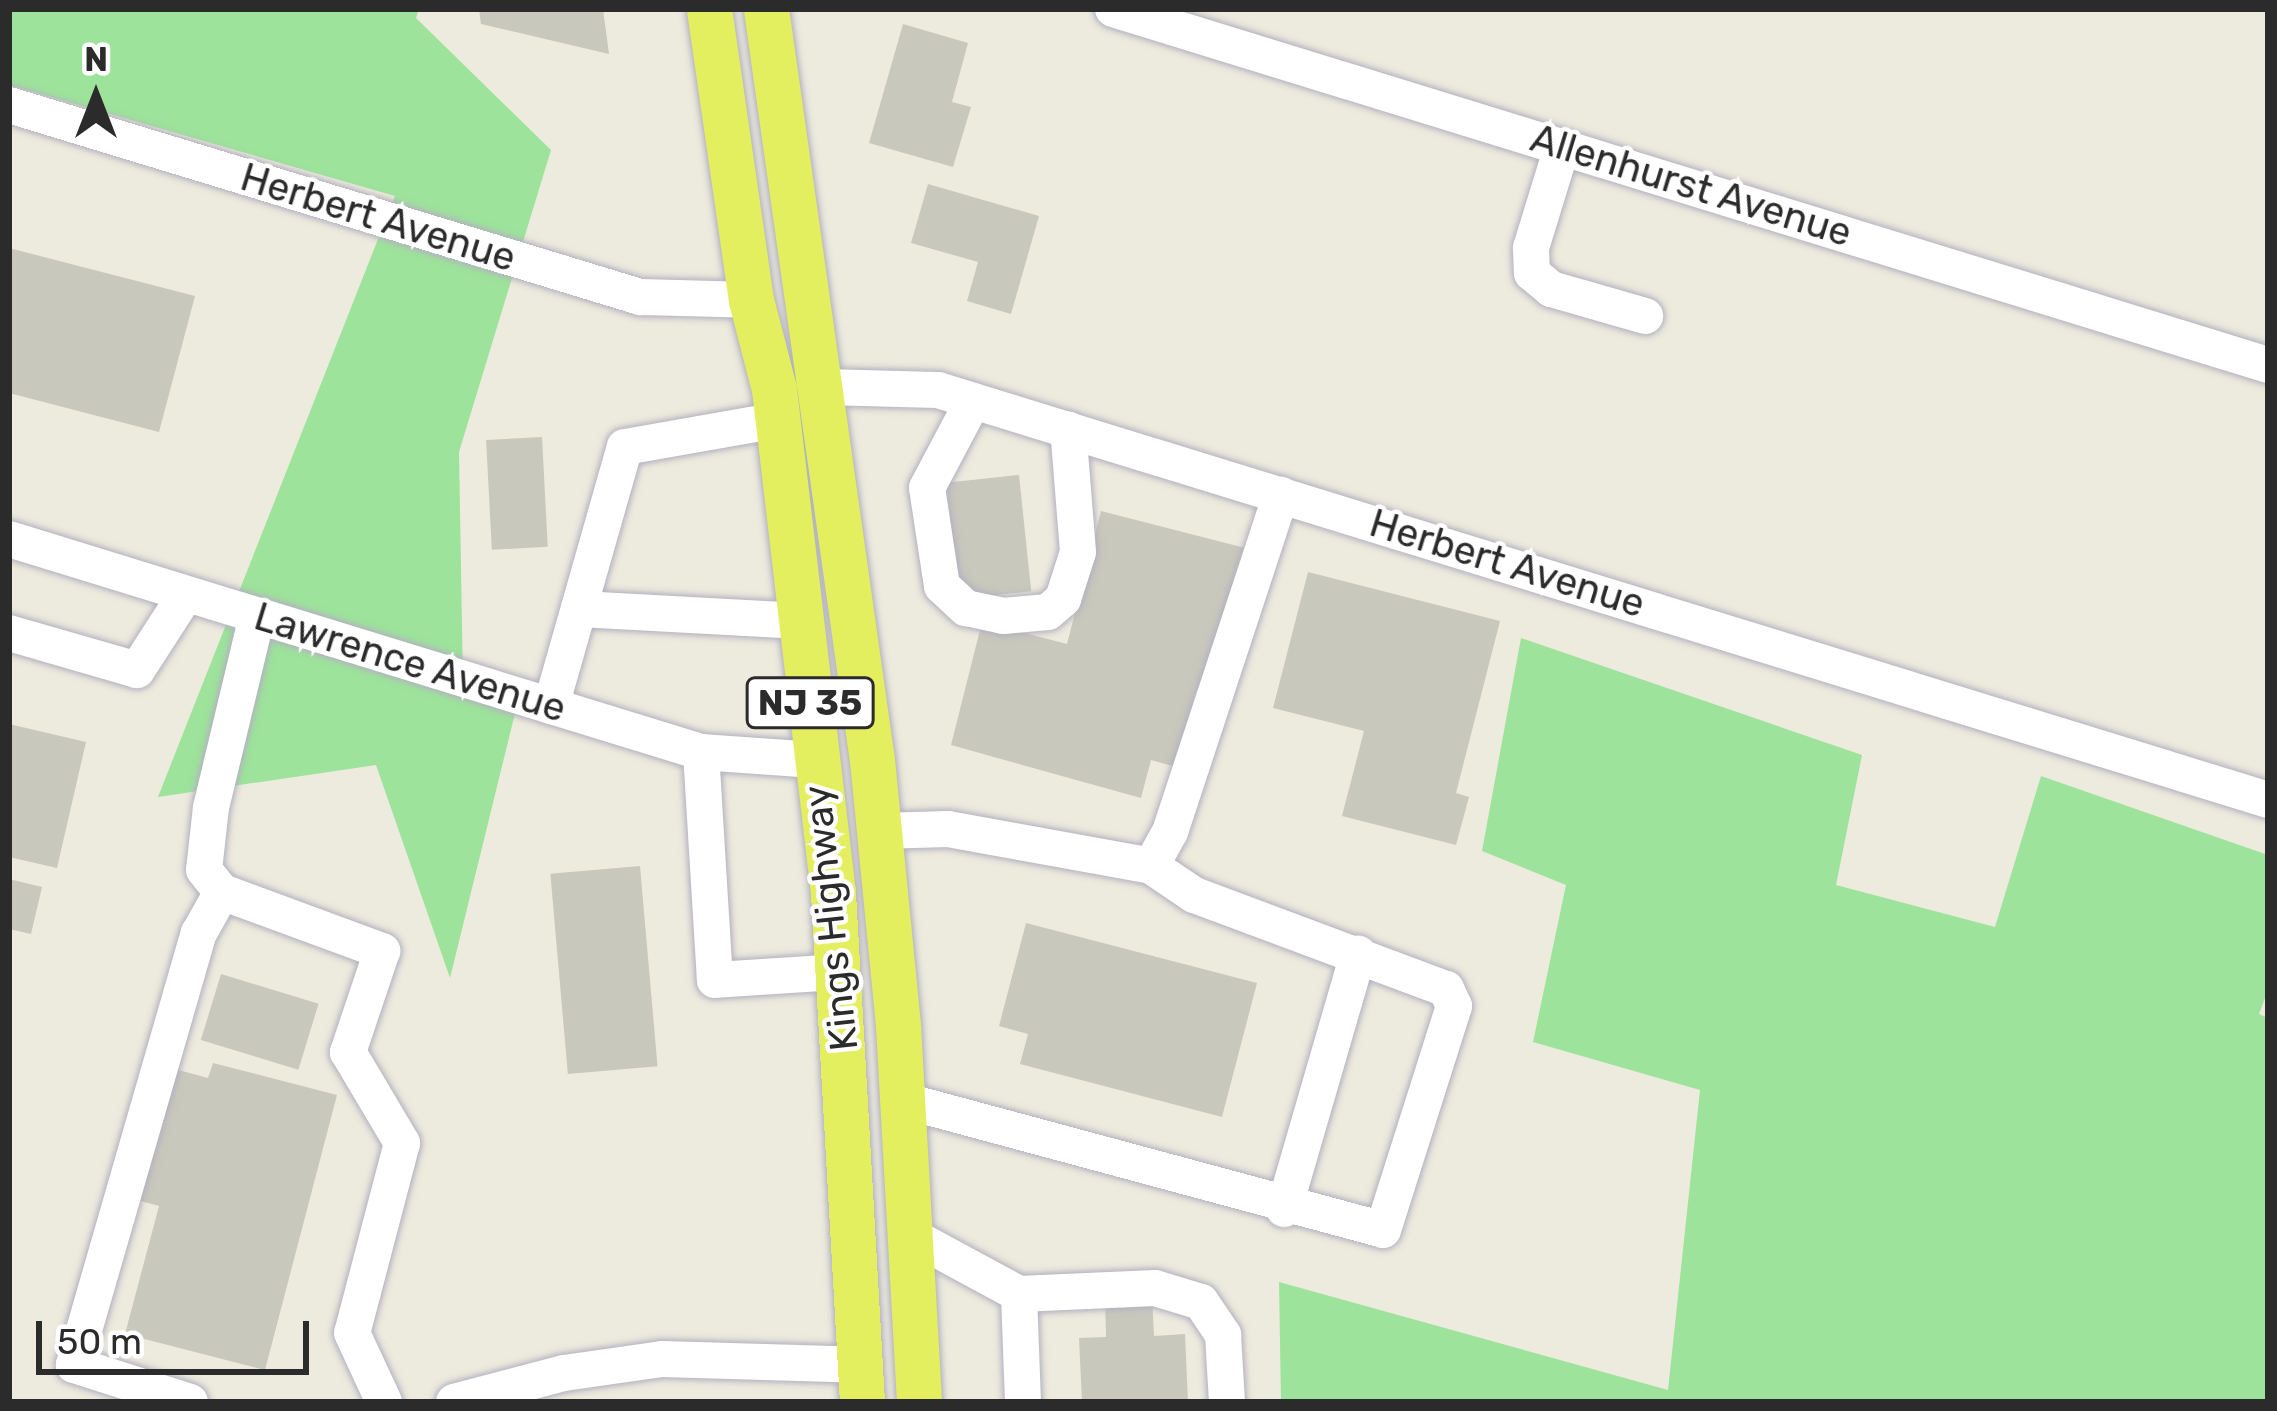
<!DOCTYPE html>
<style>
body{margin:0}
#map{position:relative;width:2277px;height:1411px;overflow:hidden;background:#edebde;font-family:Rubik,sans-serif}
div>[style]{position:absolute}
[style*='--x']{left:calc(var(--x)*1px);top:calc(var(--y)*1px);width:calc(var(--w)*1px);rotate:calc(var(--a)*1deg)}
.green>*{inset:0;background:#9de39b}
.building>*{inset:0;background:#c8c8bd;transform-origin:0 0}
.roads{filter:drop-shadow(0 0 3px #b3b1bf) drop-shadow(0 0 3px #b3b1bf)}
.minor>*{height:36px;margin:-18px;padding:0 18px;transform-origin:18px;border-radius:18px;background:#fff}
.major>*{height:45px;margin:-22.5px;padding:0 22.5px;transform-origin:22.5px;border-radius:22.5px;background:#e4ef60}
span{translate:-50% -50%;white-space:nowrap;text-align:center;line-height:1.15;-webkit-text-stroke:9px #fff;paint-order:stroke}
.shield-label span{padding:3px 9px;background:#fff;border:3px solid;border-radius:9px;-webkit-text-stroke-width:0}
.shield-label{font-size:36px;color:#2b2b2b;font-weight:700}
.street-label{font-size:39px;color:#2b2b2b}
.frame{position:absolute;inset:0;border:12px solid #2b2b2b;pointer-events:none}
.north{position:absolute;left:36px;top:36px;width:120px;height:120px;-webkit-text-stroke:9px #fff;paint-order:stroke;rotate:0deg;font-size:33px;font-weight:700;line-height:48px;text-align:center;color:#2b2b2b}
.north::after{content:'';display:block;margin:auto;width:42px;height:54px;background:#2b2b2b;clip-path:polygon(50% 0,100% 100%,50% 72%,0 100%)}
.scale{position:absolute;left:36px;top:1321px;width:273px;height:54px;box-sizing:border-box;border:6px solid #2b2b2b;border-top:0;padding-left:15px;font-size:36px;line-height:42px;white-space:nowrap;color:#2b2b2b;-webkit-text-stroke:9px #fff;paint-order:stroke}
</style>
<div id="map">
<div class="green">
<div style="clip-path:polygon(9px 9px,419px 9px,416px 18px,551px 150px,459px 452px,463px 682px,519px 697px,450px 978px,376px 765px,158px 797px,395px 196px,9px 85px)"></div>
<div style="clip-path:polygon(1521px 638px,1862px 755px,1836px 885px,1995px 927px,2041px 776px,2268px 855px,2268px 990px,2259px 1014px,2268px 1018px,2268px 1402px,1281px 1402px,1279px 1282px,1668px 1390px,1700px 1090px,1533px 1042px,1566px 885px,1482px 851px)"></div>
</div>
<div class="building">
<div style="clip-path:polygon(479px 9px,603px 9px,609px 54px,481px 24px)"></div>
<div style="clip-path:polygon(903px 24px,968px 43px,952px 102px,971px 107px,953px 167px,869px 143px)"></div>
<div style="clip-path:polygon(928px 184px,1039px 216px,1011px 314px,967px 301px,978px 262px,911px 243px)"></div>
<div style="clip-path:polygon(9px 248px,195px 296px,159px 432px,9px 393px)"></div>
<div style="left:542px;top:437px;width:110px;height:56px;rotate:87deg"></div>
<div style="left:1019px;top:475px;width:117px;height:73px;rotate:84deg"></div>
<div style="clip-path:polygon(1101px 511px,1249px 549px,1212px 695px,1196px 691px,1176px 767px,1151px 760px,1141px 798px,951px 745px,982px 622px,1067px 644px)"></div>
<div style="clip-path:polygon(1308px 572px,1500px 621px,1456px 793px,1469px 797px,1456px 845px,1342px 816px,1364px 731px,1273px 708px)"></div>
<div style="clip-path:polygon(9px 724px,86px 742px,57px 868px,9px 857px)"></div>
<div style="left:640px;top:866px;width:201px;height:90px;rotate:85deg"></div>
<div style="clip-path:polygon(9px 879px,42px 887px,31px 934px,9px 929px)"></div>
<div style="clip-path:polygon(1026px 923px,1257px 983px,1222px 1117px,1020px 1064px,1028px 1034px,999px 1026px)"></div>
<div style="left:221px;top:974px;width:102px;height:69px;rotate:17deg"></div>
<div style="clip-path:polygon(213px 1063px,337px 1095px,265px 1370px,125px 1334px,159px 1206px,137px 1200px,171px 1068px,208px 1078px)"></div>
<div style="clip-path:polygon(1152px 1294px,1154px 1336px,1185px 1334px,1188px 1402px,1082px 1402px,1079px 1338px,1106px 1337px,1105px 1296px)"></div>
</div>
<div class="roads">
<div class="minor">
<div style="--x:1113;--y:9;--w:1209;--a:17.13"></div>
<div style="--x:9;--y:105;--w:660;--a:16.92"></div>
<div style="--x:640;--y:297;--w:111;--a:1.5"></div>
<div style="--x:1562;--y:147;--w:106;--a:107.1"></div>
<div style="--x:1531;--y:248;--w:25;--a:88"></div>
<div style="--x:1532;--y:273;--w:25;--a:40"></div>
<div style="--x:1551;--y:289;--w:98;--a:16"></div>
<div style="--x:823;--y:387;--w:115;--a:1.5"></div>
<div style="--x:938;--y:390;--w:1392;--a:17.13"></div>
<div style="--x:973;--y:401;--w:98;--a:117.9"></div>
<div style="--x:927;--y:488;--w:99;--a:81.3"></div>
<div style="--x:942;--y:586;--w:33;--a:43"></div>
<div style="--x:966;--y:608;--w:38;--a:12"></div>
<div style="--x:1003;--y:616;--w:45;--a:-5.1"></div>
<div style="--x:1048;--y:612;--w:20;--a:-41"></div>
<div style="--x:1063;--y:599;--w:49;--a:-72.3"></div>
<div style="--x:1078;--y:552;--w:123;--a:-94.6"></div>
<div style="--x:9;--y:539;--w:724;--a:17.11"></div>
<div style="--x:701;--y:752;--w:114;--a:4"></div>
<div style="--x:579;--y:609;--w:223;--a:3.1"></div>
<div style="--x:257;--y:616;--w:196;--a:103.5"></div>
<div style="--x:211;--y:807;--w:63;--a:96.3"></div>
<div style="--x:204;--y:870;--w:28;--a:51"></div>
<div style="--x:222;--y:892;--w:171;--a:20.2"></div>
<div style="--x:382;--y:951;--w:107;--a:108.6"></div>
<div style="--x:348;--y:1052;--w:106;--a:59.3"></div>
<div style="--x:402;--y:1143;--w:196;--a:104.7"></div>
<div style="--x:352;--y:1333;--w:76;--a:65.1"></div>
<div style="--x:9;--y:633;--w:133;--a:16.1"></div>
<div style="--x:137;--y:670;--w:90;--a:-57.2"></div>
<div style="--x:551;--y:706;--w:269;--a:-74.1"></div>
<div style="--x:625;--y:447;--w:155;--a:-10"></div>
<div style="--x:701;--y:752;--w:228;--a:86.5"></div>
<div style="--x:715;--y:980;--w:123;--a:-3.7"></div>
<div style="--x:879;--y:831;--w:69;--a:-1.7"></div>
<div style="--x:948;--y:829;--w:206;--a:10.3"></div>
<div style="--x:1151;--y:866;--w:39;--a:-61"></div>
<div style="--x:1170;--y:832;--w:355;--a:-71.8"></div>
<div style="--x:902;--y:1100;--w:498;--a:15.1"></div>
<div style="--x:1383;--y:1230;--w:235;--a:-72.4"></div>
<div style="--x:1454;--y:1006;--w:19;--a:-115"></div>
<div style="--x:1446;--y:989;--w:269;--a:-159.5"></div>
<div style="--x:1194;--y:895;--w:52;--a:-146"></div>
<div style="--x:1284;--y:1209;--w:266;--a:-73.8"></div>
<div style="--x:910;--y:1235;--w:124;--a:28.4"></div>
<div style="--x:1019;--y:1294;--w:136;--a:-2.5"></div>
<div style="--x:1155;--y:1288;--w:48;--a:16.9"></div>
<div style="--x:1201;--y:1302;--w:40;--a:56"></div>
<div style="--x:1223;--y:1335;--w:67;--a:86.6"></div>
<div style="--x:1019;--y:1294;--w:108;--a:87.9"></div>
<div style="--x:190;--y:1402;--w:122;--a:-162.3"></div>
<div style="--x:74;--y:1365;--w:450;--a:-73.9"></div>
<div style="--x:199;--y:933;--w:47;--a:-60.7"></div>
<div style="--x:454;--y:1402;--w:114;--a:-14.8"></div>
<div style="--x:564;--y:1373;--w:99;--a:-8.1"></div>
<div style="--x:662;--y:1359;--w:197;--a:1.7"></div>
</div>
<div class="major">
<div style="--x:709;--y:9;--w:294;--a:81.8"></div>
<div style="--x:751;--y:300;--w:92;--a:75.5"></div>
<div style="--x:774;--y:389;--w:507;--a:83.32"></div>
<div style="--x:833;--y:893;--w:510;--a:86.74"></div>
<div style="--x:766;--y:9;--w:758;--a:81.97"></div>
<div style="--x:872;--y:760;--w:267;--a:84.4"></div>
<div style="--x:898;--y:1026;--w:377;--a:86.8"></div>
</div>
</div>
<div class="shield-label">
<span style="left:810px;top:703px">NJ 35</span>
</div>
<div class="street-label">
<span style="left:1691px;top:186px;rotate:17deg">Allenhurst Avenue</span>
<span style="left:378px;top:218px;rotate:17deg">Herbert Avenue</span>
<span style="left:1507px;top:564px;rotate:17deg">Herbert Avenue</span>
<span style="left:410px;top:663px;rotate:17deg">Lawrence Avenue</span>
<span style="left:831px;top:918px;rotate:-96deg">Kings Highway</span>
</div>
<div class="frame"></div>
<div class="north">N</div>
<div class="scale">50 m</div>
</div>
